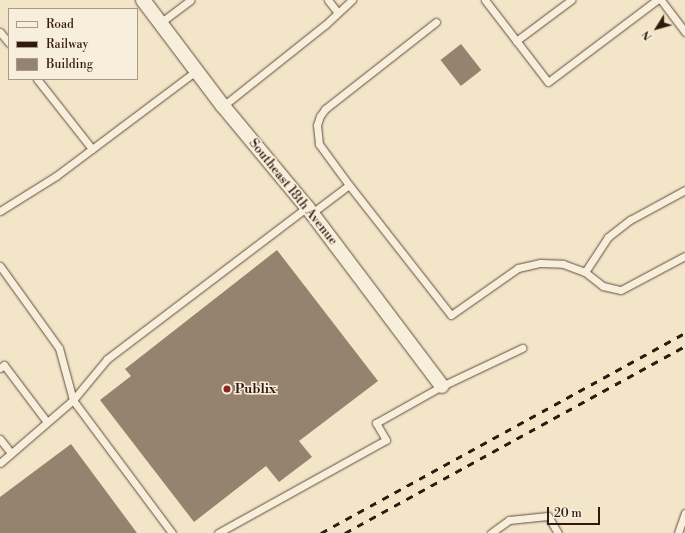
<!DOCTYPE html>
<style>
body{margin:0}
#map{position:relative;width:685px;height:533px;overflow:hidden;background:#f3e5c8;font-family:"Libre Bodoni",serif}
div>[style]{position:absolute}
[style*='--x']{left:calc(var(--x)*1px);top:calc(var(--y)*1px);width:calc(var(--w)*1px);rotate:calc(var(--a)*1deg)}
.building>*{inset:0;background:#96836f;transform-origin:0 0}
.roads{filter:drop-shadow(0 0 1px #624c3d) drop-shadow(0 0 1px #624c3d)}
.lane>*{height:7px;margin:-3.5px;padding:0 3.5px;transform-origin:3.5px;border-radius:3.5px;background:#f7eedb}
.street>*{height:14px;margin:-7px;padding:0 7px;transform-origin:7px;border-radius:7px;background:#f7eedb}
.rail>*{height:3px;margin-top:-1.5px;transform-origin:0;background:repeating-linear-gradient(90deg,#32190f 0 7px,transparent 0 14px)}
.dots>*{width:11px;height:11px;translate:-50% -50%;box-sizing:border-box;border:2px solid #f7eedb;border-radius:50%}
span{translate:-50% -50%;white-space:nowrap;text-align:center;line-height:1.15;-webkit-text-stroke:3px #f7eedb;paint-order:stroke}
.street-label{font-size:13px;color:#32190f}
.poi-label{font-size:13px;color:#32190f;font-weight:700}
.left{translate:0 -50%;text-align:left}
.legend{position:absolute;left:8px;top:8px;width:130px;height:72px;box-sizing:border-box;background:#f7eedb;border:1px solid #a89989;margin:0;padding:5px 7px;list-style:none;font-size:12px;color:#32190f}
.legend li{display:flex;align-items:center;gap:8px;height:20px}
.legend b{width:20px;border:1px solid #a89989}
.north{position:absolute;left:637px;top:8px;width:40px;height:40px;-webkit-text-stroke:3px #f7eedb;paint-order:stroke;rotate:233deg;font-size:11px;font-weight:700;line-height:16px;text-align:center;color:#32190f}
.north::after{content:'';display:block;margin:auto;width:14px;height:18px;background:#32190f;clip-path:polygon(50% 0,100% 100%,50% 72%,0 100%)}
.scale{position:absolute;left:547px;top:507px;width:53px;height:18px;box-sizing:border-box;border:2px solid #32190f;border-top:0;padding-left:5px;font-size:12px;line-height:14px;white-space:nowrap;color:#32190f;-webkit-text-stroke:3px #f7eedb;paint-order:stroke}
</style>
<div id="map">
<div class="building">
<div style="left:461px;top:44px;width:33px;height:26px;rotate:52deg"></div>
<div style="clip-path:polygon(277px 250px,378px 381px,299px 441px,312px 457px,279px 482px,266px 466px,194px 522px,100px 400px,131px 376px,125px 369px)"></div>
<div style="clip-path:polygon(71px 444px,137px 533px,0 533px,0 497px)"></div>
</div>
<div class="roads">
<div class="lane">
<div style="--x:328;--y:0;--w:16;--a:52"></div>
<div style="--x:485;--y:0;--w:103;--a:52.5"></div>
<div style="--x:548;--y:82;--w:136;--a:-37"></div>
<div style="--x:661;--y:0;--w:40;--a:53"></div>
<div style="--x:160;--y:23;--w:38;--a:-37"></div>
<div style="--x:0;--y:32;--w:14;--a:51"></div>
<div style="--x:516;--y:41;--w:69;--a:-36.7"></div>
<div style="--x:37;--y:79;--w:89;--a:51.8"></div>
<div style="--x:223;--y:106;--w:130;--a:-38.5"></div>
<div style="--x:325;--y:25;--w:37;--a:-43"></div>
<div style="--x:349;--y:185;--w:51;--a:-126.2"></div>
<div style="--x:319;--y:144;--w:19;--a:-96"></div>
<div style="--x:317;--y:125;--w:9;--a:-72"></div>
<div style="--x:320;--y:116;--w:9;--a:-54"></div>
<div style="--x:325;--y:109;--w:141;--a:-38.1"></div>
<div style="--x:0;--y:211;--w:66;--a:-32"></div>
<div style="--x:56;--y:176;--w:175;--a:-36.9"></div>
<div style="--x:312;--y:213;--w:46;--a:-37.1"></div>
<div style="--x:349;--y:185;--w:165;--a:51.9"></div>
<div style="--x:451;--y:315;--w:82;--a:-35"></div>
<div style="--x:518;--y:268;--w:23;--a:-13"></div>
<div style="--x:540;--y:263;--w:23;--a:2"></div>
<div style="--x:563;--y:264;--w:23;--a:20"></div>
<div style="--x:585;--y:272;--w:23;--a:38"></div>
<div style="--x:603;--y:286;--w:18;--a:13"></div>
<div style="--x:621;--y:290;--w:72;--a:-28"></div>
<div style="--x:0;--y:266;--w:101;--a:54.3"></div>
<div style="--x:59;--y:348;--w:54;--a:74.9"></div>
<div style="--x:73;--y:400;--w:96;--a:139.2"></div>
<div style="--x:585;--y:272;--w:42;--a:-56.7"></div>
<div style="--x:608;--y:237;--w:28;--a:-38"></div>
<div style="--x:630;--y:220;--w:63;--a:-28.6"></div>
<div style="--x:0;--y:368;--w:5;--a:-37"></div>
<div style="--x:4;--y:365;--w:71;--a:53"></div>
<div style="--x:0;--y:439;--w:18;--a:52"></div>
<div style="--x:172;--y:533;--w:166;--a:-126.7"></div>
<div style="--x:73;--y:400;--w:53;--a:-50.3"></div>
<div style="--x:107;--y:359;--w:251;--a:-37.2"></div>
<div style="--x:218;--y:533;--w:192;--a:-29"></div>
<div style="--x:386;--y:440;--w:20;--a:-120"></div>
<div style="--x:376;--y:423;--w:76;--a:-29.3"></div>
<div style="--x:442;--y:386;--w:89;--a:-25.4"></div>
<div style="--x:491;--y:533;--w:22;--a:-36"></div>
<div style="--x:509;--y:520;--w:39;--a:-6"></div>
<div style="--x:548;--y:516;--w:20;--a:60"></div>
<div style="--x:678;--y:533;--w:21;--a:-71"></div>
</div>
<div class="street">
<div style="--x:143;--y:0;--w:133;--a:53"></div>
<div style="--x:223;--y:106;--w:131;--a:50.3"></div>
<div style="--x:307;--y:207;--w:224;--a:53"></div>
</div>
</div>
<div class="rail">
<div style="--x:321;--y:533;--w:415;--a:-28.8"></div>
<div style="--x:345;--y:533;--w:388;--a:-28.8"></div>
</div>
<div class="dots">
<div style="left:227px;top:389px;background:#8f2418"></div>
</div>
<div class="street-label">
<span style="left:293px;top:192px;rotate:51deg">Southeast 18th Avenue</span>
</div>
<div class="poi-label">
<span class="left" style="left:235px;top:389px">Publix</span>
</div>
<ul class="legend">
<li><b style="height:5px;background:#f7eedb"></b>Road</li>
<li><b style="height:5px;background:#32190f"></b>Railway</li>
<li><b style="height:11px;background:#96836f"></b>Building</li>
</ul>
<div class="north">N</div>
<div class="scale">20 m</div>
</div>
